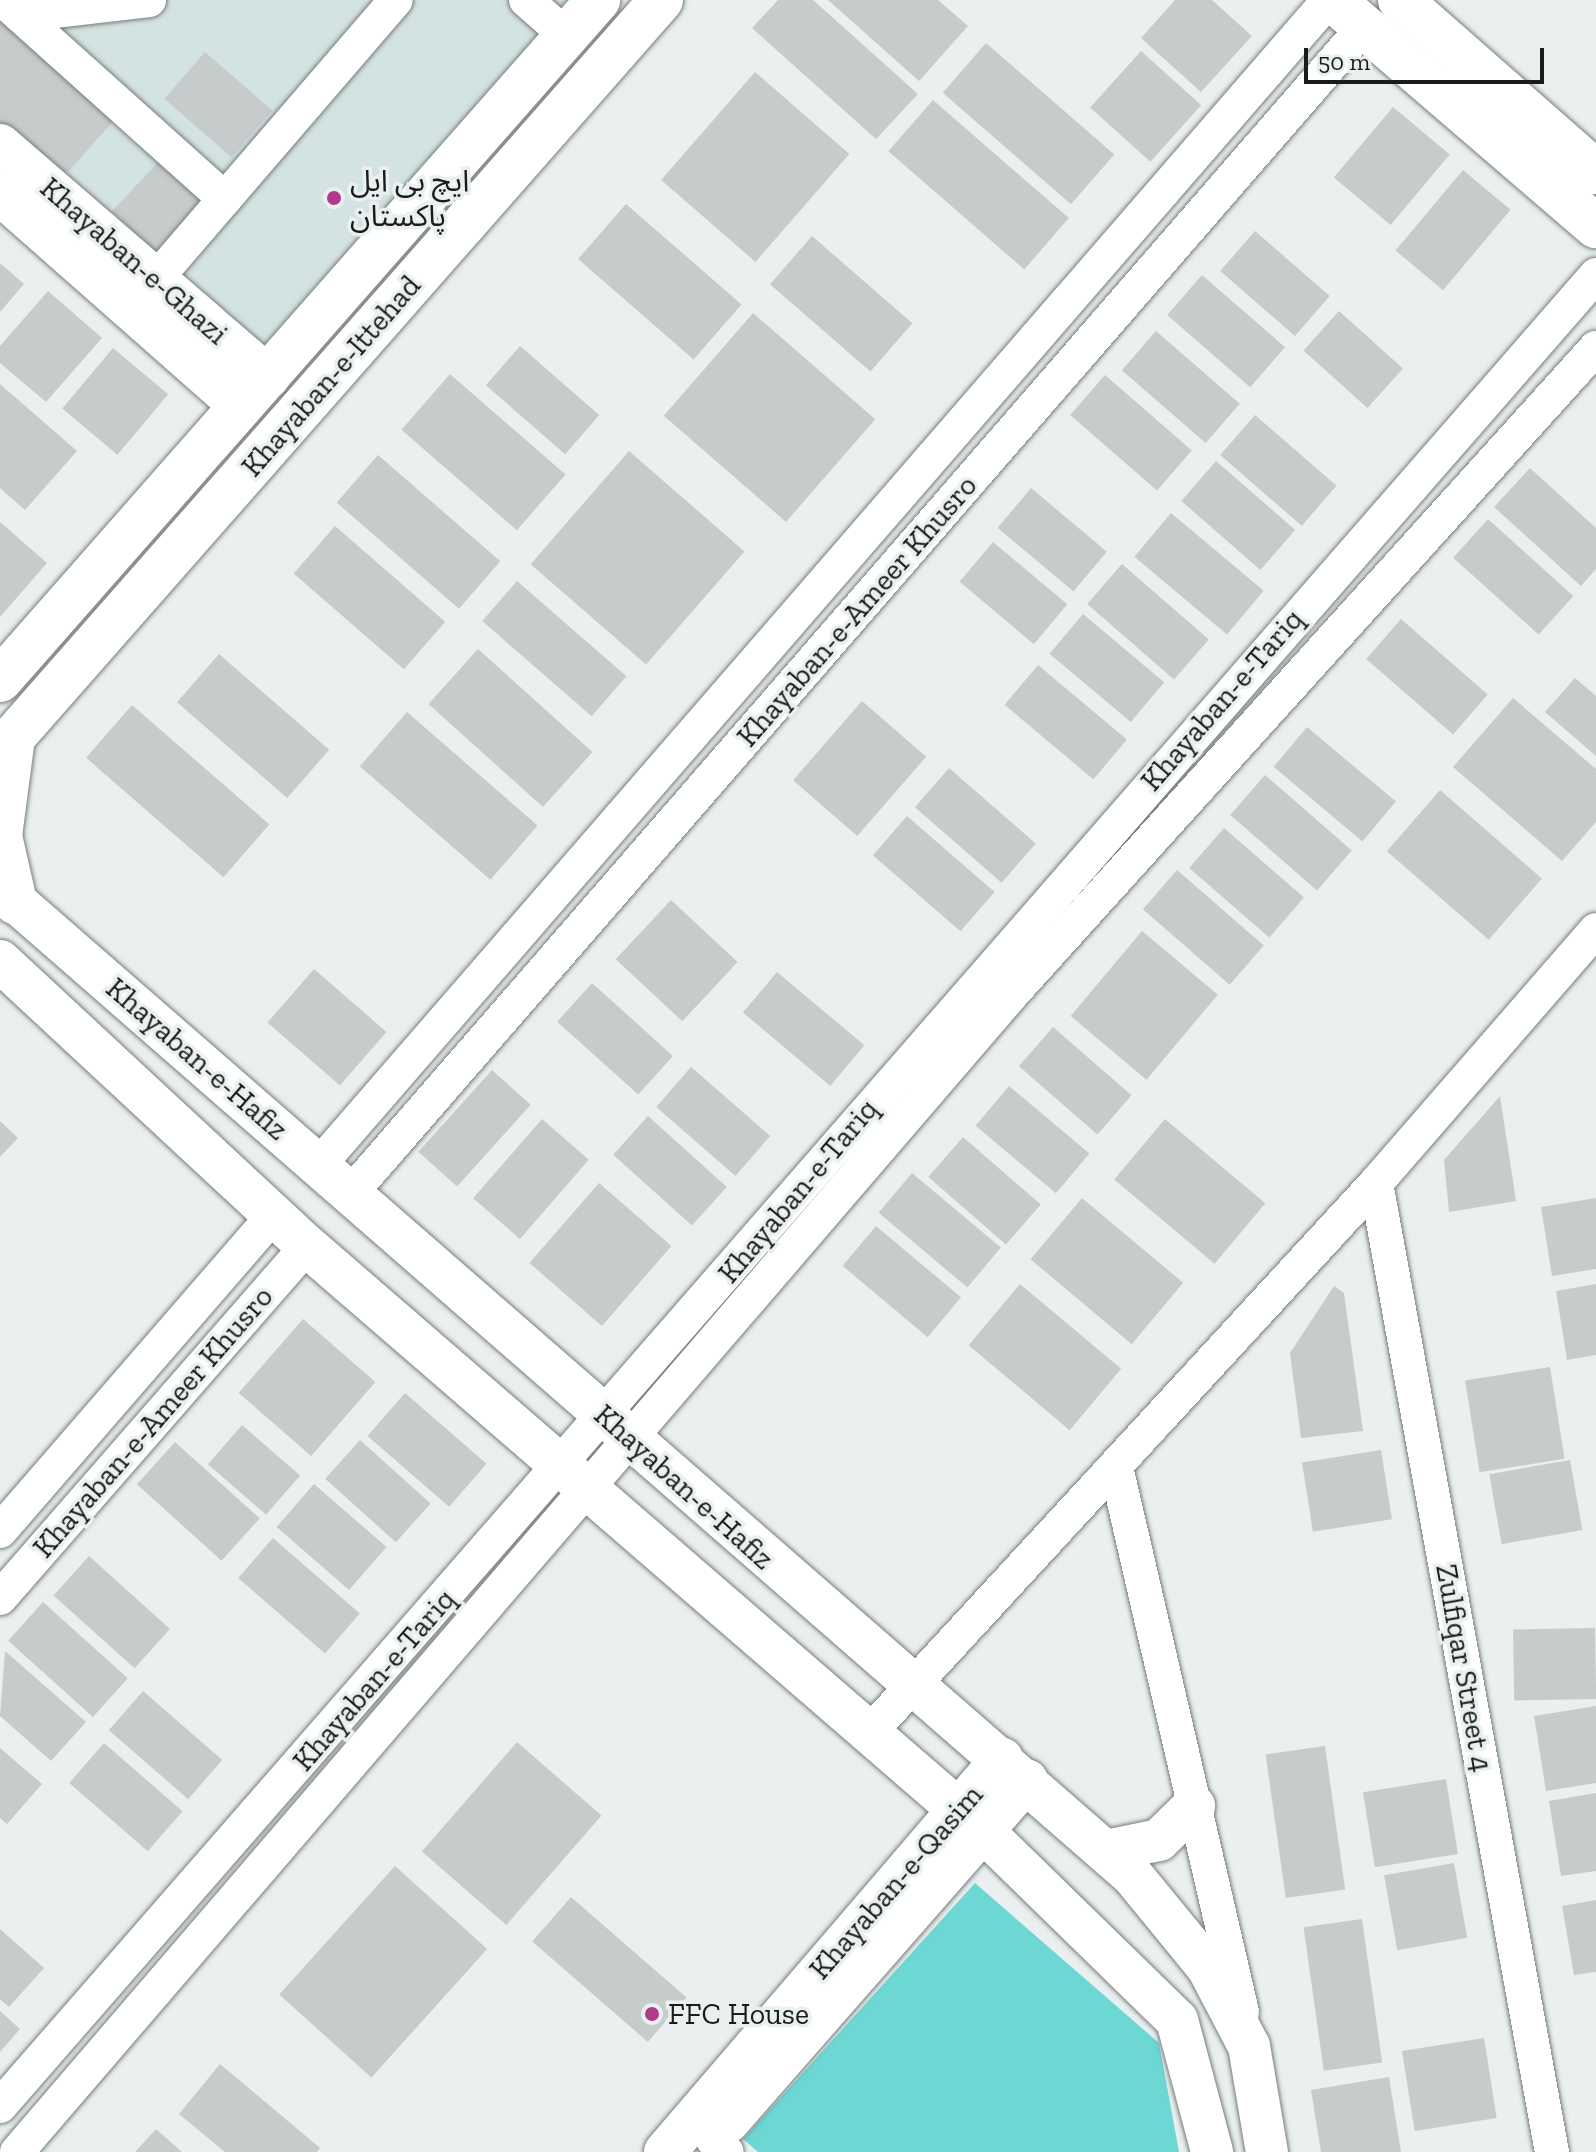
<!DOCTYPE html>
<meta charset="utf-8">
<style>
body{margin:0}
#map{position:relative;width:1596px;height:2152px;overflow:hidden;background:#e9f0ef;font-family:"Zilla Slab","Noto Sans Arabic",serif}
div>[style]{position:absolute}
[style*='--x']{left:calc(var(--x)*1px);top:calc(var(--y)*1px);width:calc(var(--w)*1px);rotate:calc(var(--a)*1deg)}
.built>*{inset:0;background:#d3e3e2}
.green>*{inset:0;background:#6dd7d4}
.building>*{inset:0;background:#c6cccc;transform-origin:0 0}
.roads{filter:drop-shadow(0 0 2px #777d7c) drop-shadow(0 0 2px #777d7c)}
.minor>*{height:34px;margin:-17px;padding:0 17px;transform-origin:17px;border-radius:17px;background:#fff}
.tertiary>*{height:42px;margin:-21px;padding:0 21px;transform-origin:21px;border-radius:21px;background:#fff}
.primary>*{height:44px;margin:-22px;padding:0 22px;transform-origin:22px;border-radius:22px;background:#fff}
.dots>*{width:22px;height:22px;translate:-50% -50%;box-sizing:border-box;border:4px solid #e9f0ef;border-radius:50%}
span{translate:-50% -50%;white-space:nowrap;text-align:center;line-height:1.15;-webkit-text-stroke:7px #e9f0ef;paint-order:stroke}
.poi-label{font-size:30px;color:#191c1c}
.left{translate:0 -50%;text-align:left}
.street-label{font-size:30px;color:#191c1c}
.scale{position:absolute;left:1304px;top:48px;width:240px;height:36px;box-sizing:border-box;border:4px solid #191c1c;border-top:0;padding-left:10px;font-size:24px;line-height:28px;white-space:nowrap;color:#191c1c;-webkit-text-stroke:6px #e9f0ef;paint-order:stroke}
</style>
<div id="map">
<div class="built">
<div style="clip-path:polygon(0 0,568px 0,263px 354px,0 127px)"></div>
</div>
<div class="green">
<div style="clip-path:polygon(975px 1883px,1159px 2043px,1179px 2152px,758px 2152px,743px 2139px)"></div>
</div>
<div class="building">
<div style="clip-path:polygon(778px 0,813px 0,918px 94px,876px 139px,752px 28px)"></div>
<div style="clip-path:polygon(828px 0,938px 0,968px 26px,919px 81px)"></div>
<div style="clip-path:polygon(1175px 0,1212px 0,1252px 36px,1201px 92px,1141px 38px)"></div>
<div style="clip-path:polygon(0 18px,115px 119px,62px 179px,0 125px)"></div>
<div style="left:986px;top:43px;width:170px;height:66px;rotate:41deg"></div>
<div style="left:1141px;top:51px;width:81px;height:76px;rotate:42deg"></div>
<div style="left:205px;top:52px;width:89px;height:62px;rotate:41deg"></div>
<div style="left:755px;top:72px;width:125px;height:143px;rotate:41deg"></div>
<div style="left:933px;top:100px;width:180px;height:68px;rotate:41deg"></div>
<div style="left:1393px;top:107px;width:74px;height:92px;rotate:40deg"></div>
<div style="left:159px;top:161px;width:62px;height:69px;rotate:43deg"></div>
<div style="left:1463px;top:170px;width:62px;height:105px;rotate:40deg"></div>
<div style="left:626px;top:204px;width:153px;height:73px;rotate:41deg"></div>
<div style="left:1255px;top:231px;width:99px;height:53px;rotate:41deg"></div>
<div style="left:812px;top:236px;width:133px;height:64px;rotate:41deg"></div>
<div style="clip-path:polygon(0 263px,24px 284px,0 312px)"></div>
<div style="left:1202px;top:275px;width:110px;height:53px;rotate:41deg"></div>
<div style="clip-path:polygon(48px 291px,102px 338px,46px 402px,0 363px,0 346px)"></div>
<div style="left:1339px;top:311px;width:86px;height:53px;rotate:42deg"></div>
<div style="left:753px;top:313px;width:162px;height:136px;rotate:41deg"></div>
<div style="left:1156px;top:331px;width:111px;height:52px;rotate:41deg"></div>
<div style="left:520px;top:346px;width:105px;height:52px;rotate:41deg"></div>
<div style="left:113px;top:348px;width:72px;height:79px;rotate:40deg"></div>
<div style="left:450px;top:374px;width:153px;height:74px;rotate:41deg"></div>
<div style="left:1105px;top:375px;width:115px;height:53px;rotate:41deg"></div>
<div style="clip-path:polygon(0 384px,77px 451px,25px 510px,0 488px)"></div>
<div style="left:1255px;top:415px;width:108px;height:53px;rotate:41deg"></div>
<div style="left:629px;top:451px;width:153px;height:150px;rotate:41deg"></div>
<div style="left:378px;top:455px;width:162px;height:63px;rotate:41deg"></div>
<div style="left:1216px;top:461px;width:105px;height:53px;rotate:41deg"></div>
<div style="clip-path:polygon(1530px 468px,1596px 528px,1596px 569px,1581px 586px,1494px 507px)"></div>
<div style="left:1031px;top:488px;width:99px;height:52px;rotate:40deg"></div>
<div style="left:1171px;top:513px;width:121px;height:57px;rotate:40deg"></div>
<div style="left:1488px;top:519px;width:115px;height:52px;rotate:42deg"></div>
<div style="clip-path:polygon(0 522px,47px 563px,0 617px)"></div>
<div style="left:335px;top:526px;width:146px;height:63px;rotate:41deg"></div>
<div style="left:993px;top:542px;width:97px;height:52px;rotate:40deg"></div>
<div style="left:1122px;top:564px;width:115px;height:53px;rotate:41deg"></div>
<div style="left:517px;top:581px;width:145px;height:53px;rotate:41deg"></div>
<div style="left:1083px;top:614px;width:106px;height:52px;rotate:40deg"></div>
<div style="left:1401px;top:619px;width:115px;height:53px;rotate:41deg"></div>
<div style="left:478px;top:649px;width:154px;height:74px;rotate:42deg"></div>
<div style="left:219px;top:654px;width:146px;height:64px;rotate:41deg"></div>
<div style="left:1038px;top:665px;width:116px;height:52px;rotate:40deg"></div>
<div style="clip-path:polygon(1575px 678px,1596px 696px,1596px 756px,1545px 712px)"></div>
<div style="clip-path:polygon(1513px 698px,1596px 769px,1596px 822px,1562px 861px,1453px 767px)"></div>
<div style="left:862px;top:701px;width:85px;height:105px;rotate:41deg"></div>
<div style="left:132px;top:705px;width:182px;height:70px;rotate:41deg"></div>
<div style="left:407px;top:712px;width:173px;height:72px;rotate:41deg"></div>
<div style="left:1307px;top:727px;width:116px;height:52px;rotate:40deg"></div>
<div style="left:949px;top:768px;width:115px;height:52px;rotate:41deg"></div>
<div style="left:1265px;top:775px;width:115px;height:53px;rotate:41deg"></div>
<div style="left:1440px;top:790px;width:135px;height:81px;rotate:41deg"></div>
<div style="left:907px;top:816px;width:116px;height:52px;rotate:41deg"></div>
<div style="left:1224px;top:828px;width:106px;height:53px;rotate:41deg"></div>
<div style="left:1177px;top:870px;width:115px;height:52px;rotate:41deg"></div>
<div style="left:671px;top:900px;width:91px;height:81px;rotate:43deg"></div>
<div style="left:1142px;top:931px;width:99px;height:111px;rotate:40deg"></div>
<div style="left:314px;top:969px;width:96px;height:71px;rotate:41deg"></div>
<div style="left:777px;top:972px;width:114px;height:53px;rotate:40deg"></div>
<div style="left:592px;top:983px;width:109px;height:52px;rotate:42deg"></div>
<div style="left:1053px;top:1027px;width:104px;height:52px;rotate:41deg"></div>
<div style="left:691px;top:1067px;width:105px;height:53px;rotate:41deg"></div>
<div style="left:492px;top:1070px;width:52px;height:110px;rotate:42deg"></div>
<div style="left:1009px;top:1086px;width:105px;height:52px;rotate:40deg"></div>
<div style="clip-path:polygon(1500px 1096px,1516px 1201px,1449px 1212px,1444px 1160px)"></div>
<div style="left:648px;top:1116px;width:106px;height:52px;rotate:42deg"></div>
<div style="left:542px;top:1119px;width:62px;height:105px;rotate:41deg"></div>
<div style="left:1165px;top:1119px;width:131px;height:79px;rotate:40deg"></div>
<div style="clip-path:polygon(0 1121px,18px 1138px,0 1157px)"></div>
<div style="left:963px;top:1137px;width:103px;height:53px;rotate:41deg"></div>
<div style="left:912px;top:1173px;width:116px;height:52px;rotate:40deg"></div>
<div style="left:599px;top:1183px;width:96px;height:106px;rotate:41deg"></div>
<div style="left:1082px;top:1198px;width:132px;height:80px;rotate:40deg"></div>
<div style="clip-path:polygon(1596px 1198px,1596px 1269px,1552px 1276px,1541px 1207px)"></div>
<div style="left:876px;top:1226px;width:111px;height:52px;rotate:40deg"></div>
<div style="left:1020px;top:1284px;width:132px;height:80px;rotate:40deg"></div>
<div style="clip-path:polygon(1596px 1284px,1596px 1355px,1567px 1360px,1556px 1291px)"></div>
<div style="clip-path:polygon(1334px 1286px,1344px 1293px,1363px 1431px,1301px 1438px,1290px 1353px)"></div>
<div style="left:303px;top:1319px;width:96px;height:98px;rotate:41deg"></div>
<div style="left:1550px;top:1367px;width:93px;height:86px;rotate:81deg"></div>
<div style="left:405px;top:1393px;width:108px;height:57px;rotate:41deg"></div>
<div style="left:242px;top:1425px;width:77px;height:52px;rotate:41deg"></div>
<div style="left:360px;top:1440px;width:95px;height:52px;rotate:42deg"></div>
<div style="left:175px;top:1442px;width:114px;height:57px;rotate:42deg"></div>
<div style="left:1381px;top:1450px;width:70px;height:80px;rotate:81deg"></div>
<div style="left:1570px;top:1460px;width:71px;height:82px;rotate:80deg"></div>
<div style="left:314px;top:1484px;width:96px;height:57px;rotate:41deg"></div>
<div style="left:273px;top:1538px;width:115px;height:53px;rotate:41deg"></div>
<div style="left:89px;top:1556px;width:109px;height:53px;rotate:42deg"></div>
<div style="left:43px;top:1602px;width:114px;height:52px;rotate:42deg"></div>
<div style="left:1595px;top:1628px;width:71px;height:82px;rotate:89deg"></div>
<div style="clip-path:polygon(5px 1651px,86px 1722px,51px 1761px,0 1716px)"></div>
<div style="left:143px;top:1691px;width:105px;height:52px;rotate:41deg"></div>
<div style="clip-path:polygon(1596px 1706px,1596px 1783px,1546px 1791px,1534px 1716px)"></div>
<div style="left:517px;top:1742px;width:112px;height:145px;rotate:41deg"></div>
<div style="left:104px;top:1743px;width:104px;height:53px;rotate:41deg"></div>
<div style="left:1325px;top:1746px;width:145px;height:60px;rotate:82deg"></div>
<div style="clip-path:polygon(0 1748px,42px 1784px,7px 1824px,0 1818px)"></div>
<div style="left:1446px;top:1779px;width:76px;height:84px;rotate:81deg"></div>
<div style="clip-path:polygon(1596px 1793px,1596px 1871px,1561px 1876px,1549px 1801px)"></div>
<div style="left:1454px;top:1863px;width:76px;height:71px;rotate:80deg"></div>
<div style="left:395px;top:1866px;width:124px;height:173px;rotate:42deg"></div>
<div style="left:571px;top:1897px;width:153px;height:59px;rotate:41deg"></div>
<div style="clip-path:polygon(1596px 1900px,1596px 1972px,1574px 1975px,1562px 1906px)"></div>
<div style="left:1362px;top:1919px;width:145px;height:59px;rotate:82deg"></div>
<div style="clip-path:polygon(0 1929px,44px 1968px,9px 2007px,0 1999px)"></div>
<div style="clip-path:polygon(0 2011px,20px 2029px,0 2052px)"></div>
<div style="left:1484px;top:2038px;width:81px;height:83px;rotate:81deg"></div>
<div style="clip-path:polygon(220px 2064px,320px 2148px,317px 2152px,225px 2152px,179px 2114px)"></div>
<div style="clip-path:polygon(1389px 2077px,1401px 2152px,1321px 2152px,1311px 2090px)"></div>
<div style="clip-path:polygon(156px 2129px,182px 2152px,135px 2152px)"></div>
</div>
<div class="roads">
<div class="minor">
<div style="--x:3;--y:0;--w:298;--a:41.9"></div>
<div style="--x:526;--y:0;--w:55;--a:41.3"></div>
<div style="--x:20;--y:15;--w:130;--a:-6.6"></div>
<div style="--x:155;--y:280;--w:369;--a:-49.3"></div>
<div style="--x:319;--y:1165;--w:1542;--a:-49.08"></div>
<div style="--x:1376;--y:1183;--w:985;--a:79.71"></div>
<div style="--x:351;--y:1193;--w:1543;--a:-49.02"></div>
<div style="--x:1116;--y:1467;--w:559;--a:76.98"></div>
<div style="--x:0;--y:1531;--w:420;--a:-49.1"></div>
<div style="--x:0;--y:1598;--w:467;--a:-48.9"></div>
<div style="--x:871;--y:1731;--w:745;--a:-47.34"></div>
<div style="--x:1376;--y:1183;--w:335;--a:-49"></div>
<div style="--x:0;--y:2106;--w:2429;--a:-48.92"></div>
<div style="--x:713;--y:2140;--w:18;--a:41"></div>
<div style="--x:17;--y:2152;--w:1527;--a:-49.33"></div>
<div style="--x:1012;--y:994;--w:871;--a:-47.89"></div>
</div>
<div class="tertiary">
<div style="--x:0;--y:145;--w:355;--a:40.8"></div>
<div style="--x:0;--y:194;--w:322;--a:41.4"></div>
<div style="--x:0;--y:888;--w:1502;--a:41.09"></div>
<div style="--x:1132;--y:1875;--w:120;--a:50.7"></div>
<div style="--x:1208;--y:1968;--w:88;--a:62.3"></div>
<div style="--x:1249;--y:2046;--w:108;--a:80.4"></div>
<div style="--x:0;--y:961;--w:419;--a:42.9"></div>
<div style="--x:307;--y:1246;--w:893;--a:40.87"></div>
<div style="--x:982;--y:1830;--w:272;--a:44.3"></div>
<div style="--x:1177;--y:2020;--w:137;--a:75.1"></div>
<div style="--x:1106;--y:1851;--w:54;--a:-11.7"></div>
<div style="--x:1159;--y:1840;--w:49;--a:-44.2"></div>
<div style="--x:728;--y:2122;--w:454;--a:-48.8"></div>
<div style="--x:665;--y:2152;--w:518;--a:-49.39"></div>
</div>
<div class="primary">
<div style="--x:1333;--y:0;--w:347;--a:40.7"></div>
<div style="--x:1400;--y:0;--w:261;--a:41.3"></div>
<div style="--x:0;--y:680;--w:906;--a:-48.67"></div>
<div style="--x:0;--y:752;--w:1001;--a:-48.68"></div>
<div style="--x:0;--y:836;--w:100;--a:-82.5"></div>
<div style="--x:0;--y:836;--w:68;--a:77.2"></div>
</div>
</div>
<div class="dots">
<div style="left:334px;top:198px;background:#b3398b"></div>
<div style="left:652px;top:2014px;background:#b3398b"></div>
</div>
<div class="poi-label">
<span class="left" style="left:350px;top:198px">ایچ بی ایل<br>پاکستان</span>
<span class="left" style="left:668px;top:2014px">FFC House</span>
</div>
<div class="street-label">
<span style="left:134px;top:261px;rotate:41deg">Khayaban-e-Ghazi</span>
<span style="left:331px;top:376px;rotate:-49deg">Khayaban-e-Ittehad</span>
<span style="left:857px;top:611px;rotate:-49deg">Khayaban-e-Ameer Khusro</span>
<span style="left:1222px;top:700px;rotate:-49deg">Khayaban-e-Tariq</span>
<span style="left:197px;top:1059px;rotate:41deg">Khayaban-e-Hafiz</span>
<span style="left:798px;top:1191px;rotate:-50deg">Khayaban-e-Tariq</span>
<span style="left:153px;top:1422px;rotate:-49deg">Khayaban-e-Ameer Khusro</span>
<span style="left:684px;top:1487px;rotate:42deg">Khayaban-e-Hafiz</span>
<span style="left:1464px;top:1668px;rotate:80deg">Zulfiqar Street 4</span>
<span style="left:374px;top:1680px;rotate:-49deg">Khayaban-e-Tariq</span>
<span style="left:896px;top:1882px;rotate:-49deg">Khayaban-e-Qasim</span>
</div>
<div class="scale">50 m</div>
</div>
